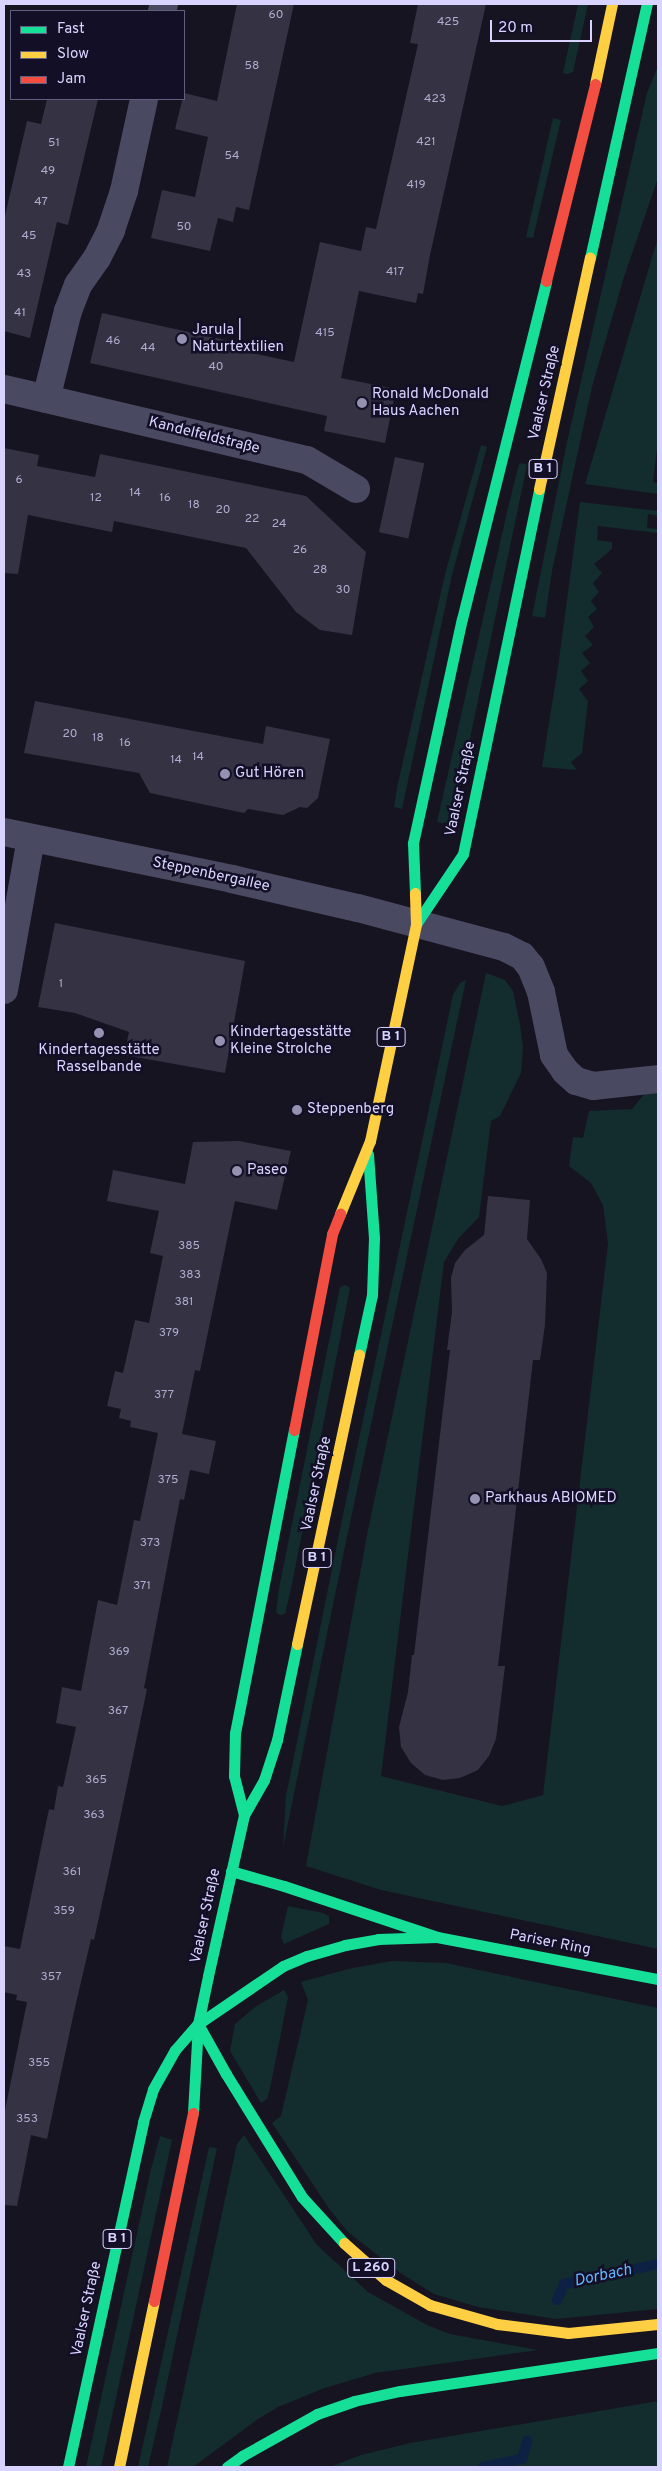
<!DOCTYPE html>
<meta charset="utf-8">
<style>
body{margin:0}
#map{position:relative;width:662px;height:2471px;overflow:hidden;background:#161421;font-family:Overpass,sans-serif}
div>[style]{position:absolute}
[style*='--x']{left:calc(var(--x)*1px);top:calc(var(--y)*1px);width:calc(var(--w)*1px);rotate:calc(var(--a)*1deg)}
.green>*{inset:0;background:#132c2d}
.stream>*{height:10px;margin:-5px;padding:0 5px;transform-origin:5px;border-radius:5px;background:#0d2144}
.building>*{inset:0;background:#343243;transform-origin:0 0}
.street>*{height:28px;margin:-14px;padding:0 14px;transform-origin:14px;border-radius:14px;background:#4a4962}
.fast>*{height:11px;margin:-5.5px;padding:0 5.5px;transform-origin:5.5px;border-radius:5.5px;background:#16e098}
.slow>*{height:11px;margin:-5.5px;padding:0 5.5px;transform-origin:5.5px;border-radius:5.5px;background:#ffcf43}
.jam>*{height:11px;margin:-5.5px;padding:0 5.5px;transform-origin:5.5px;border-radius:5.5px;background:#f24e42}
.dots>*{width:14px;height:14px;translate:-50% -50%;box-sizing:border-box;border:2px solid #130f26;border-radius:50%}
span{translate:-50% -50%;white-space:nowrap;text-align:center;line-height:1.15;-webkit-text-stroke:5px #130f26;paint-order:stroke}
.number-label{font-size:12px;color:#b0acd0}
.number-label span{-webkit-text-stroke-width:0}
.shield-label span{padding:1px 4px;background:#130f26;border:1px solid;border-radius:4px;-webkit-text-stroke-width:0}
.shield-label{font-size:14px;color:#d9d4ff;font-weight:700}
.poi-label{font-size:15px;color:#d9d4ff}
.left{translate:0 -50%;text-align:left}
.street-label{font-size:15px;color:#d9d4ff}
.water-label{font-size:16px;color:#62b6ff;font-style:italic}
.frame{position:absolute;inset:0;border:5px solid #d9d4ff;pointer-events:none}
.legend{position:absolute;left:10px;top:10px;width:175px;height:90px;box-sizing:border-box;background:#130f26;border:1px solid #625e7d;margin:0;padding:6px 9px;list-style:none;font-size:15px;color:#d9d4ff}
.legend li{display:flex;align-items:center;gap:10px;height:25px}
.legend b{width:25px;border:1px solid #625e7d}
.scale{position:absolute;left:490px;top:20px;width:102px;height:22px;box-sizing:border-box;border:2px solid #d9d4ff;border-top:0;padding-left:6px;font-size:15px;line-height:18px;white-space:nowrap;color:#d9d4ff;-webkit-text-stroke:4px #130f26;paint-order:stroke}
</style>
<div id="map">
<div class="green">
<div style="clip-path:polygon(578px 4px,588px 4px,573px 72px,567px 74px,563px 73px)"></div>
<div style="clip-path:polygon(658px 66px,658px 178px,624px 277px,592px 387px,552px 571px,545px 618px,532px 616px,567px 442px,647px 93px)"></div>
<div style="clip-path:polygon(553px 118px,561px 120px,533px 238px,526px 237px)"></div>
<div style="clip-path:polygon(658px 237px,658px 441px,653px 482px,658px 483px,658px 494px,585px 484px)"></div>
<div style="clip-path:polygon(481px 445px,487px 447px,452px 575px,402px 809px,394px 807px,397px 788px,445px 574px)"></div>
<div style="clip-path:polygon(523px 463px,527px 465px,452px 825px,437px 822px,507px 512px,519px 464px)"></div>
<div style="clip-path:polygon(580px 502px,658px 511px,658px 516px,648px 514px,647px 528px,658px 529px,658px 533px,598px 526px,597px 540px,612px 542px,612px 549px,594px 564px,602px 573px,593px 583px,599px 592px,591px 601px,597px 609px,588px 617px,594px 627px,585px 636px,593px 645px,582px 653px,590px 663px,581px 671px,588px 681px,579px 689px,588px 701px,582px 753px,571px 762px,577px 770px,542px 767px,558px 667px)"></div>
<div style="clip-path:polygon(486px 973px,505px 980px,513px 991px,520px 1024px,523px 1047px,521px 1073px,500px 1116px,491px 1121px,479px 1217px,458px 1239px,444px 1262px,381px 1776px,502px 1806px,543px 1795px,608px 1244px,603px 1205px,591px 1183px,569px 1166px,573px 1137px,583px 1138px,589px 1111px,632px 1109px,645px 1093px,658px 1091px,658px 1949px,381px 1890px,306px 1866px,368px 1530px)"></div>
<div style="clip-path:polygon(466px 980px,347px 1537px,283px 1847px,286px 1796px,345px 1505px,453px 995px,460px 983px)"></div>
<div style="clip-path:polygon(346px 1285px,350px 1288px,292px 1584px,285px 1614px,279px 1615px,276px 1612px,279px 1588px,340px 1287px)"></div>
<div style="clip-path:polygon(288px 1906px,323px 1913px,329px 1916px,329px 1924px,284px 1944px,281px 1937px)"></div>
<div style="clip-path:polygon(392px 1961px,446px 1963px,658px 2008px,658px 2309px,556px 2319px,478px 2307px,434px 2294px,402px 2274px,348px 2232px,330px 2210px,272px 2123px,281px 2116px,308px 2000px,301px 1982px,348px 1969px)"></div>
<div style="clip-path:polygon(284px 1990px,288px 1997px,270px 2089px,267px 2099px,261px 2103px,230px 2051px,235px 2024px,255px 2007px)"></div>
<div style="clip-path:polygon(244px 2135px,317px 2245px,368px 2292px,427px 2325px,450px 2334px,538px 2350px,375px 2373px,322px 2389px,278px 2407px,258px 2419px,193px 2467px,167px 2467px,237px 2144px)"></div>
<div style="clip-path:polygon(160px 2136px,172px 2140px,101px 2467px,86px 2467px,151px 2169px)"></div>
<div style="clip-path:polygon(209px 2147px,217px 2148px,161px 2411px,148px 2467px,138px 2467px)"></div>
<div style="clip-path:polygon(658px 2401px,658px 2467px,330px 2467px,361px 2455px,410px 2443px)"></div>
</div>
<div class="stream">
<div style="--x:557;--y:2300;--w:17;--a:-66"></div>
<div style="--x:564;--y:2284;--w:96;--a:-12"></div>
<div style="--x:483;--y:2467;--w:40;--a:-12"></div>
<div style="--x:522;--y:2459;--w:19;--a:-74"></div>
</div>
<div class="building">
<div style="clip-path:polygon(237px 4px,294px 4px,249px 210px,236px 207px,233px 222px,218px 218px,210px 251px,151px 238px,162px 190px,195px 197px,208px 137px,175px 129px,184px 93px,217px 101px)"></div>
<div style="clip-path:polygon(418px 4px,486px 4px,430px 255px,423px 294px,418px 293px,416px 303px,359px 291px,341px 378px,396px 389px,385px 443px,324px 431px,327px 416px,90px 363px,102px 313px,239px 343px,237px 350px,294px 362px,320px 242px,361px 251px,366px 227px,376px 229px,418px 44px,410px 43px)"></div>
<div style="clip-path:polygon(47px 99px,98px 99px,68px 225px,57px 222px,30px 338px,4px 331px,4px 220px,27px 121px,41px 124px)"></div>
<div style="clip-path:polygon(4px 448px,39px 455px,37px 466px,95px 477px,100px 454px,306px 496px,366px 552px,352px 635px,320px 630px,296px 612px,246px 548px,114px 521px,112px 532px,28px 515px,18px 574px,4px 573px)"></div>
<div style="left:395px;top:457px;width:30px;height:77px;rotate:12deg"></div>
<div style="clip-path:polygon(35px 701px,263px 744px,266px 726px,330px 739px,318px 798px,307px 808px,300px 807px,283px 815px,248px 809px,244px 813px,150px 793px,139px 773px,24px 753px)"></div>
<div style="clip-path:polygon(55px 923px,245px 961px,225px 1073px,124px 1055px,129px 1032px,75px 1013px,38px 1007px)"></div>
<div style="clip-path:polygon(239px 1141px,291px 1151px,277px 1210px,235px 1201px,200px 1371px,195px 1370px,182px 1434px,216px 1441px,209px 1474px,190px 1470px,184px 1500px,180px 1499px,144px 1688px,147px 1689px,111px 1862px,94px 1940px,91px 1939px,74px 2012px,47px 2139px,31px 2135px,17px 2206px,4px 2205px,4px 2115px,27px 2002px,16px 2000px,17px 1995px,4px 1992px,4px 1946px,20px 1949px,49px 1809px,54px 1810px,58px 1786px,63px 1787px,76px 1727px,56px 1723px,62px 1687px,81px 1691px,98px 1600px,117px 1605px,134px 1520px,140px 1521px,158px 1433px,130px 1427px,131px 1421px,119px 1418px,121px 1409px,107px 1406px,115px 1371px,123px 1373px,135px 1320px,149px 1323px,163px 1256px,150px 1253px,159px 1211px,107px 1201px,113px 1170px,185px 1184px,193px 1142px)"></div>
<div style="clip-path:polygon(488px 1196px,530px 1200px,527px 1239px,541px 1259px,547px 1273px,545px 1325px,540px 1360px,533px 1360px,498px 1666px,505px 1666px,496px 1739px,489px 1756px,478px 1770px,460px 1778px,443px 1780px,425px 1775px,411px 1763px,401px 1747px,399px 1727px,408px 1692px,412px 1655px,414px 1655px,450px 1350px,447px 1350px,452px 1312px,451px 1278px,455px 1263px,465px 1250px,484px 1235px)"></div>
</div>
<div class="street">
<div style="--x:162;--y:11;--w:7;--a:-74"></div>
<div style="--x:4;--y:389;--w:311;--a:13.2"></div>
<div style="--x:307;--y:460;--w:57;--a:30.6"></div>
<div style="--x:46;--y:399;--w:91;--a:-76"></div>
<div style="--x:68;--y:311;--w:28;--a:-69"></div>
<div style="--x:78;--y:285;--w:33;--a:-55"></div>
<div style="--x:97;--y:258;--w:31;--a:-63"></div>
<div style="--x:111;--y:230;--w:41;--a:-71.6"></div>
<div style="--x:124;--y:191;--w:94;--a:-77.7"></div>
<div style="--x:4;--y:832;--w:233;--a:11.6"></div>
<div style="--x:232;--y:879;--w:129;--a:13"></div>
<div style="--x:358;--y:908;--w:151;--a:15"></div>
<div style="--x:504;--y:947;--w:20;--a:27"></div>
<div style="--x:522;--y:956;--w:14;--a:51"></div>
<div style="--x:531;--y:967;--w:27;--a:68"></div>
<div style="--x:541;--y:992;--w:64;--a:78.3"></div>
<div style="--x:554;--y:1055;--w:19;--a:55"></div>
<div style="--x:565;--y:1071;--w:15;--a:42"></div>
<div style="--x:576;--y:1081;--w:18;--a:16"></div>
<div style="--x:593;--y:1086;--w:65;--a:-6.1"></div>
<div style="--x:4;--y:990;--w:154;--a:-79.9"></div>
</div>
<div class="fast">
<div style="--x:590;--y:258;--w:260;--a:-77.4"></div>
<div style="--x:415;--y:893;--w:50;--a:-92.3"></div>
<div style="--x:413;--y:843;--w:229;--a:-77.7"></div>
<div style="--x:462;--y:619;--w:348;--a:-76"></div>
<div style="--x:416;--y:924;--w:84;--a:-56.1"></div>
<div style="--x:463;--y:854;--w:373;--a:-78.2"></div>
<div style="--x:359;--y:1355;--w:61;--a:-77.8"></div>
<div style="--x:372;--y:1295;--w:57;--a:-88"></div>
<div style="--x:374;--y:1238;--w:84;--a:-94.1"></div>
<div style="--x:244;--y:1815;--w:40;--a:-104.4"></div>
<div style="--x:234;--y:1776;--w:43;--a:-88.7"></div>
<div style="--x:235;--y:1733;--w:309;--a:-79"></div>
<div style="--x:231;--y:1871;--w:55;--a:15.8"></div>
<div style="--x:284;--y:1886;--w:161;--a:18.4"></div>
<div style="--x:437;--y:1937;--w:225;--a:10.8"></div>
<div style="--x:193;--y:2113;--w:89;--a:-86.8"></div>
<div style="--x:198;--y:2024;--w:49;--a:-78.2"></div>
<div style="--x:208;--y:1976;--w:165;--a:-77.4"></div>
<div style="--x:244;--y:1815;--w:40;--a:-60.3"></div>
<div style="--x:264;--y:1780;--w:42;--a:-72"></div>
<div style="--x:277;--y:1740;--w:98;--a:-78.2"></div>
<div style="--x:344;--y:2243;--w:62;--a:-132.4"></div>
<div style="--x:302;--y:2197;--w:145;--a:-121.7"></div>
<div style="--x:226;--y:2074;--w:57;--a:-119.2"></div>
<div style="--x:198;--y:2024;--w:103;--a:-34.3"></div>
<div style="--x:283;--y:1966;--w:26;--a:-23"></div>
<div style="--x:307;--y:1956;--w:40;--a:-16"></div>
<div style="--x:345;--y:1945;--w:34;--a:-10"></div>
<div style="--x:378;--y:1939;--w:59;--a:-1.9"></div>
<div style="--x:68;--y:2467;--w:353;--a:-77.7"></div>
<div style="--x:143;--y:2122;--w:34;--a:-73"></div>
<div style="--x:153;--y:2089;--w:45;--a:-60.6"></div>
<div style="--x:175;--y:2050;--w:35;--a:-49"></div>
<div style="--x:227;--y:2467;--w:19;--a:-36"></div>
<div style="--x:242;--y:2456;--w:86;--a:-29.2"></div>
<div style="--x:317;--y:2414;--w:39;--a:-19"></div>
<div style="--x:354;--y:2401;--w:47;--a:-12.3"></div>
<div style="--x:400;--y:2391;--w:261;--a:-8.4"></div>
</div>
<div class="slow">
<div style="--x:595;--y:84;--w:82;--a:-78"></div>
<div style="--x:539;--y:489;--w:237;--a:-77.6"></div>
<div style="--x:340;--y:1214;--w:79;--a:-67.7"></div>
<div style="--x:370;--y:1141;--w:222;--a:-78"></div>
<div style="--x:416;--y:924;--w:31;--a:-92"></div>
<div style="--x:297;--y:1644;--w:296;--a:-77.9"></div>
<div style="--x:344;--y:2243;--w:56;--a:41.4"></div>
<div style="--x:386;--y:2280;--w:51;--a:29.6"></div>
<div style="--x:430;--y:2305;--w:70;--a:15.8"></div>
<div style="--x:497;--y:2324;--w:72;--a:7.2"></div>
<div style="--x:568;--y:2333;--w:90;--a:-5.7"></div>
<div style="--x:119;--y:2467;--w:170;--a:-78.1"></div>
</div>
<div class="jam">
<div style="--x:546;--y:281;--w:203;--a:-76"></div>
<div style="--x:294;--y:1430;--w:200;--a:-79"></div>
<div style="--x:332;--y:1234;--w:22;--a:-68"></div>
<div style="--x:154;--y:2301;--w:192;--a:-78.3"></div>
</div>
<div class="dots">
<div style="left:182px;top:339px;background:#9591b1"></div>
<div style="left:362px;top:403px;background:#9591b1"></div>
<div style="left:225px;top:774px;background:#9591b1"></div>
<div style="left:99px;top:1033px;background:#9591b1"></div>
<div style="left:220px;top:1041px;background:#9591b1"></div>
<div style="left:297px;top:1110px;background:#9591b1"></div>
<div style="left:237px;top:1171px;background:#9591b1"></div>
<div style="left:475px;top:1499px;background:#9591b1"></div>
</div>
<div class="number-label">
<span style="left:276px;top:16px">60</span>
<span style="left:448px;top:23px">425</span>
<span style="left:252px;top:67px">58</span>
<span style="left:435px;top:100px">423</span>
<span style="left:426px;top:143px">421</span>
<span style="left:54px;top:144px">51</span>
<span style="left:232px;top:157px">54</span>
<span style="left:48px;top:172px">49</span>
<span style="left:416px;top:186px">419</span>
<span style="left:41px;top:203px">47</span>
<span style="left:184px;top:228px">50</span>
<span style="left:29px;top:237px">45</span>
<span style="left:395px;top:273px">417</span>
<span style="left:24px;top:275px">43</span>
<span style="left:20px;top:314px">41</span>
<span style="left:325px;top:334px">415</span>
<span style="left:113px;top:342px">46</span>
<span style="left:148px;top:349px">44</span>
<span style="left:216px;top:368px">40</span>
<span style="left:19px;top:481px">6</span>
<span style="left:135px;top:494px">14</span>
<span style="left:96px;top:499px">12</span>
<span style="left:165px;top:499px">16</span>
<span style="left:194px;top:506px">18</span>
<span style="left:223px;top:511px">20</span>
<span style="left:252px;top:520px">22</span>
<span style="left:279px;top:525px">24</span>
<span style="left:300px;top:551px">26</span>
<span style="left:320px;top:571px">28</span>
<span style="left:343px;top:591px">30</span>
<span style="left:70px;top:735px">20</span>
<span style="left:98px;top:739px">18</span>
<span style="left:125px;top:744px">16</span>
<span style="left:198px;top:758px">14</span>
<span style="left:176px;top:761px">14</span>
<span style="left:61px;top:985px">1</span>
<span style="left:189px;top:1247px">385</span>
<span style="left:190px;top:1276px">383</span>
<span style="left:184px;top:1303px">381</span>
<span style="left:169px;top:1334px">379</span>
<span style="left:164px;top:1396px">377</span>
<span style="left:168px;top:1481px">375</span>
<span style="left:150px;top:1544px">373</span>
<span style="left:142px;top:1587px">371</span>
<span style="left:119px;top:1653px">369</span>
<span style="left:118px;top:1712px">367</span>
<span style="left:96px;top:1781px">365</span>
<span style="left:94px;top:1816px">363</span>
<span style="left:72px;top:1873px">361</span>
<span style="left:64px;top:1912px">359</span>
<span style="left:51px;top:1978px">357</span>
<span style="left:39px;top:2064px">355</span>
<span style="left:27px;top:2120px">353</span>
</div>
<div class="shield-label">
<span style="left:543px;top:469px">B 1</span>
<span style="left:391px;top:1037px">B 1</span>
<span style="left:317px;top:1558px">B 1</span>
<span style="left:117px;top:2239px">B 1</span>
<span style="left:371px;top:2268px">L 260</span>
</div>
<div class="poi-label">
<span class="left" style="left:192px;top:339px">Jarula |<br>Naturtextilien</span>
<span class="left" style="left:372px;top:403px">Ronald McDonald<br>Haus Aachen</span>
<span class="left" style="left:235px;top:774px">Gut Hören</span>
<span class="left" style="left:230px;top:1041px">Kindertagesstätte<br>Kleine Strolche</span>
<span style="left:99px;top:1059px">Kindertagesstätte<br>Rasselbande</span>
<span class="left" style="left:307px;top:1110px">Steppenberg</span>
<span class="left" style="left:247px;top:1171px">Paseo</span>
<span class="left" style="left:485px;top:1499px">Parkhaus ABIOMED</span>
</div>
<div class="street-label">
<span style="left:545px;top:393px;rotate:-77deg">Vaalser Straße</span>
<span style="left:204px;top:436px;rotate:14deg">Kandelfeldstraße</span>
<span style="left:461px;top:789px;rotate:-78deg">Vaalser Straße</span>
<span style="left:211px;top:875px;rotate:12deg">Steppenbergallee</span>
<span style="left:317px;top:1484px;rotate:-78deg">Vaalser Straße</span>
<span style="left:206px;top:1916px;rotate:-78deg">Vaalser Straße</span>
<span style="left:550px;top:1943px;rotate:11deg">Pariser Ring</span>
<span style="left:87px;top:2309px;rotate:-78deg">Vaalser Straße</span>
</div>
<div class="water-label">
<span style="left:603px;top:2276px;rotate:-12deg">Dorbach</span>
</div>
<div class="frame"></div>
<ul class="legend">
<li><b style="height:6px;background:#16e098"></b>Fast</li>
<li><b style="height:6px;background:#ffcf43"></b>Slow</li>
<li><b style="height:6px;background:#f24e42"></b>Jam</li>
</ul>
<div class="scale">20 m</div>
</div>
